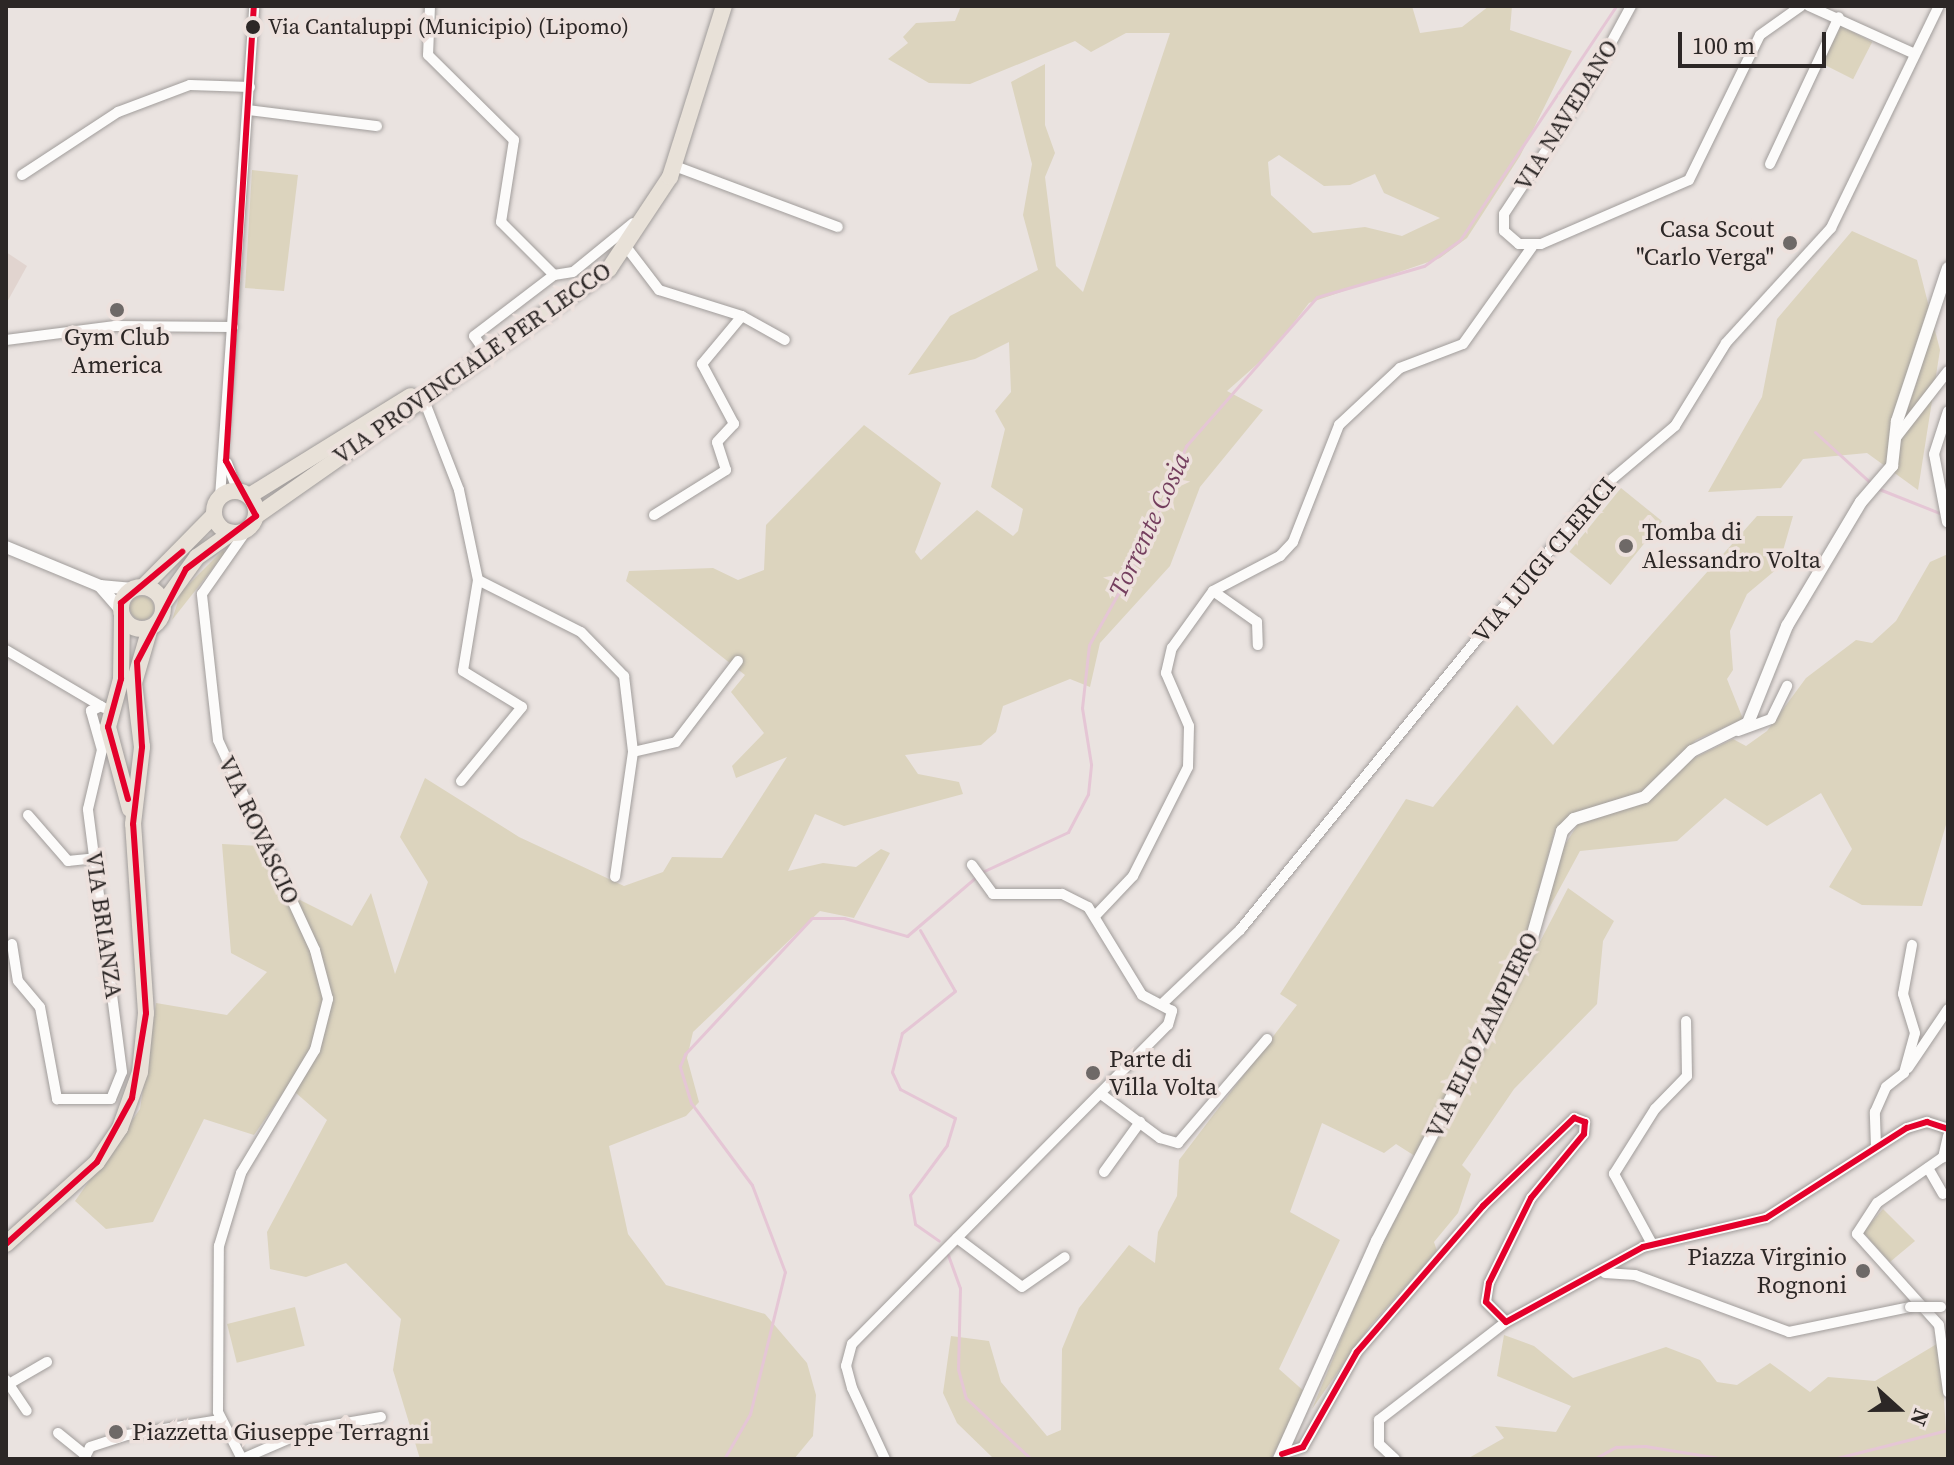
<!DOCTYPE html>
<style>
body{margin:0}
#map{position:relative;width:1954px;height:1465px;overflow:hidden;background:#eae3e0;font-family:"Source Serif 4",serif}
div>[style]{position:absolute}
[style*='--x']{left:calc(var(--x)*1px);top:calc(var(--y)*1px);width:calc(var(--w)*1px);rotate:calc(var(--a)*1deg)}
.built>*{inset:0;background:#e1d4cf}
.green>*{inset:0;background:#dcd4be;transform-origin:0 0}
.round{border-radius:50%}
.stream>*{height:3px;margin:-1.5px;padding:0 1.5px;transform-origin:1.5px;border-radius:1.5px;background:#e5c6d5}
.roads{filter:drop-shadow(0 0 2px #a19d9b) drop-shadow(0 0 2px #a19d9b)}
.minor>*{height:10px;margin:-5px;padding:0 5px;transform-origin:5px;border-radius:5px;background:#fcfbfa}
.tertiary>*{height:12px;margin:-6px;padding:0 6px;transform-origin:6px;border-radius:6px;background:#fcfbfa}
.primary>*{height:16px;margin:-8px;padding:0 8px;transform-origin:8px;border-radius:8px;background:#e8e1d8}
.primary>.ring{margin:-8px;padding:0;box-sizing:content-box;background:none;border:16px solid #e8e1d8;border-radius:50%}
.bridges{filter:drop-shadow(0 0 2px #a19d9b) drop-shadow(0 0 2px #a19d9b)}
.minor-bridge>*{height:10px;margin:-5px;padding:0 5px;transform-origin:5px;border-radius:5px;background:#fcfbfa}
.bus-1>*{height:6px;margin:-3px;padding:0 3px;transform-origin:3px;border-radius:3px;background:#e4002b}
.dots>*{width:22px;height:22px;translate:-50% -50%;box-sizing:border-box;border:4px solid #ede1dd;border-radius:50%}
span{translate:-50% -50%;white-space:nowrap;text-align:center;line-height:1.15;-webkit-text-stroke:7px #ede1dd;paint-order:stroke}
.bus-label{font-size:22px;color:#2c2726}
.left{translate:0 -50%;text-align:left}
.street-label{font-size:24px;color:#2c2726}
.poi-label{font-size:24px;color:#2c2726}
.right{translate:-100% -50%;text-align:right}
.water-label{font-size:26px;color:#743e5e;font-style:italic}
.frame{position:absolute;inset:0;border:8px solid #2c2726;pointer-events:none}
.north{position:absolute;left:1858px;top:1369px;width:80px;height:80px;-webkit-text-stroke:6px #ede1dd;paint-order:stroke;rotate:111deg;font-size:22px;font-weight:700;line-height:32px;text-align:center;color:#2c2726}
.north::after{content:'';display:block;margin:auto;width:28px;height:36px;background:#2c2726;clip-path:polygon(50% 0,100% 100%,50% 72%,0 100%)}
.scale{position:absolute;left:1678px;top:32px;width:148px;height:36px;box-sizing:border-box;border:4px solid #2c2726;border-top:0;padding-left:10px;font-size:24px;line-height:28px;white-space:nowrap;color:#2c2726;-webkit-text-stroke:6px #ede1dd;paint-order:stroke}
</style>
<div id="map">
<div class="built">
<div style="clip-path:polygon(6px 252px,27px 266px,6px 304px)"></div>
</div>
<div class="green">
<div style="clip-path:polygon(evenodd,961px 6px,1412px 6px,1420px 33px,1462px 27px,1489px 6px,1512px 6px,1510px 30px,1572px 51px,1520px 156px,1467px 238px,1440px 258px,1309px 303px,1272px 351px,1227px 391px,1263px 410px,1200px 487px,1170px 566px,1100px 643px,1090px 687px,1070px 679px,1003px 706px,996px 732px,981px 745px,905px 755px,918px 774px,959px 782px,963px 794px,844px 826px,815px 814px,788px 871px,823px 863px,856px 867px,881px 849px,890px 853px,854px 918px,820px 911px,693px 1032px,687px 1058px,699px 1102px,686px 1116px,609px 1146px,628px 1234px,666px 1285px,765px 1314px,807px 1363px,816px 1395px,813px 1436px,794px 1459px,420px 1459px,393px 1370px,401px 1319px,346px 1263px,306px 1277px,270px 1269px,267px 1232px,327px 1120px,288px 1086px,254px 1135px,204px 1119px,153px 1222px,106px 1229px,75px 1201px,140px 1109px,156px 1003px,227px 1015px,267px 972px,231px 953px,222px 844px,261px 846px,276px 888px,352px 926px,371px 893px,395px 974px,428px 882px,400px 837px,425px 778px,519px 837px,624px 886px,663px 872px,672px 857px,722px 858px,787px 757px,736px 778px,732px 766px,764px 733px,731px 692px,745px 675px,626px 581px,629px 571px,713px 568px,738px 580px,764px 570px,766px 525px,864px 425px,941px 483px,915px 552px,921px 560px,977px 510px,1013px 536px,1018px 531px,1023px 509px,991px 487px,1005px 429px,995px 411px,1011px 392px,1009px 342px,975px 359px,908px 375px,950px 316px,1038px 270px,1023px 215px,1032px 164px,1011px 82px,1045px 64px,1045px 125px,1055px 153px,1045px 177px,1056px 266px,1083px 292px,1170px 33px,1126px 33px,1091px 52px,1075px 41px,970px 84px,929px 83px,888px 59px,908px 43px,903px 37px,916px 23px,955px 21px,961px 6px,1279px 155px,1324px 186px,1350px 185px,1375px 174px,1384px 193px,1440px 218px,1402px 236px,1365px 227px,1313px 233px,1271px 195px,1268px 162px,1279px 155px)"></div>
<div style="left:1841px;top:26px;width:35px;height:42px;rotate:27deg"></div>
<div style="clip-path:polygon(252px 170px,298px 175px,284px 291px,245px 288px)"></div>
<div style="clip-path:polygon(1852px 231px,1917px 260px,1940px 350px,1918px 490px,1867px 453px,1803px 459px,1781px 488px,1708px 492px,1762px 397px,1777px 319px)"></div>
<div style="left:1621px;top:488px;width:53px;height:82px;rotate:39deg"></div>
<div style="clip-path:polygon(1757px 516px,1793px 516px,1778px 568px,1747px 594px,1730px 631px,1733px 670px,1727px 679px,1743px 719px,1696px 740px,1640px 794px,1574px 814px,1555px 830px,1523px 949px,1418px 1158px,1396px 1144px,1384px 1153px,1322px 1123px,1290px 1212px,1340px 1240px,1279px 1369px,1306px 1393px,1271px 1459px,994px 1459px,957px 1423px,943px 1393px,951px 1336px,989px 1341px,1001px 1382px,1047px 1436px,1061px 1430px,1062px 1349px,1079px 1308px,1129px 1245px,1155px 1263px,1158px 1232px,1177px 1196px,1179px 1160px,1297px 1005px,1280px 994px,1406px 799px,1433px 807px,1517px 705px,1553px 745px)"></div>
<div style="clip-path:polygon(223px 550px,225px 553px,172px 620px,181px 592px)"></div>
<div style="clip-path:polygon(1948px 554px,1948px 818px,1922px 906px,1862px 905px,1829px 887px,1852px 849px,1821px 793px,1767px 826px,1725px 798px,1677px 841px,1580px 851px,1540px 925px,1561px 851px,1578px 824px,1634px 805px,1694px 758px,1733px 739px,1746px 746px,1767px 731px,1806px 678px,1856px 640px,1872px 643px,1896px 621px,1930px 562px)"></div>
<div class="round" style="left:130px;top:596px;width:24px;height:24px"></div>
<div style="clip-path:polygon(1568px 888px,1614px 921px,1603px 941px,1597px 1004px,1514px 1089px,1462px 1165px,1471px 1174px,1458px 1213px,1434px 1242px,1437px 1251px,1370px 1326px,1312px 1409px,1374px 1260px)"></div>
<div style="clip-path:polygon(1883px 1209px,1915px 1241px,1890px 1262px,1863px 1232px)"></div>
<div style="left:295px;top:1307px;width:40px;height:70px;rotate:76deg"></div>
<div style="clip-path:polygon(1504px 1335px,1534px 1346px,1573px 1378px,1666px 1347px,1700px 1360px,1717px 1382px,1737px 1385px,1770px 1363px,1810px 1392px,1828px 1377px,1875px 1381px,1940px 1342px,1948px 1459px,1467px 1459px,1504px 1438px,1495px 1426px,1556px 1432px,1571px 1406px,1497px 1376px)"></div>
</div>
<div class="stream">
<div style="--x:1815;--y:432;--w:79;--a:42.4"></div>
<div style="--x:1879;--y:489;--w:68;--a:21.6"></div>
<div style="--x:920;--y:930;--w:70;--a:60.2"></div>
<div style="--x:955;--y:991;--w:68;--a:141.6"></div>
<div style="--x:902;--y:1033;--w:40;--a:104.4"></div>
<div style="--x:892;--y:1072;--w:19;--a:65"></div>
<div style="--x:900;--y:1089;--w:62;--a:27.8"></div>
<div style="--x:955;--y:1118;--w:28;--a:107"></div>
<div style="--x:947;--y:1145;--w:62;--a:126.5"></div>
<div style="--x:910;--y:1195;--w:29;--a:80"></div>
<div style="--x:915;--y:1224;--w:29;--a:35"></div>
<div style="--x:948;--y:1255;--w:35;--a:70"></div>
<div style="--x:960;--y:1288;--w:81;--a:91.4"></div>
<div style="--x:958;--y:1369;--w:30;--a:75"></div>
<div style="--x:966;--y:1398;--w:89;--a:43.2"></div>
<div style="--x:724;--y:1459;--w:52;--a:-60"></div>
<div style="--x:750;--y:1414;--w:146;--a:-76.2"></div>
<div style="--x:785;--y:1272;--w:93;--a:-110.8"></div>
<div style="--x:752;--y:1185;--w:102;--a:-126.6"></div>
<div style="--x:691;--y:1103;--w:39;--a:-107"></div>
<div style="--x:680;--y:1066;--w:13;--a:-67"></div>
<div style="--x:685;--y:1054;--w:186;--a:-47"></div>
<div style="--x:812;--y:918;--w:32;--a:0"></div>
<div style="--x:844;--y:918;--w:66;--a:15.9"></div>
<div style="--x:907;--y:936;--w:99;--a:-40.5"></div>
<div style="--x:982;--y:872;--w:95;--a:-24.9"></div>
<div style="--x:1068;--y:832;--w:43;--a:-62.2"></div>
<div style="--x:1088;--y:794;--w:30;--a:-84"></div>
<div style="--x:1091;--y:764;--w:57;--a:-99.1"></div>
<div style="--x:1082;--y:708;--w:63;--a:-83.7"></div>
<div style="--x:1089;--y:645;--w:110;--a:-60.6"></div>
<div style="--x:1143;--y:549;--w:112;--a:-67.3"></div>
<div style="--x:1186;--y:446;--w:198;--a:-48.7"></div>
<div style="--x:1317;--y:297;--w:111;--a:-16.2"></div>
<div style="--x:1424;--y:266;--w:44;--a:-35.8"></div>
<div style="--x:1460;--y:240;--w:281;--a:-56.3"></div>
<div style="--x:1594;--y:1459;--w:25;--a:-29"></div>
<div style="--x:1616;--y:1447;--w:29;--a:-2"></div>
<div style="--x:1645;--y:1446;--w:81;--a:9.2"></div>
<div style="--x:1833;--y:1459;--w:119;--a:-14.2"></div>
</div>
<div class="roads">
<div class="minor">
<div style="--x:430;--y:6;--w:49;--a:92.3"></div>
<div style="--x:428;--y:55;--w:121;--a:44.7"></div>
<div style="--x:514;--y:140;--w:83;--a:99"></div>
<div style="--x:501;--y:222;--w:75;--a:45"></div>
<div style="--x:1631;--y:6;--w:99;--a:118.4"></div>
<div style="--x:1584;--y:93;--w:145;--a:123.5"></div>
<div style="--x:1504;--y:214;--w:17;--a:90"></div>
<div style="--x:1504;--y:231;--w:20;--a:41"></div>
<div style="--x:1519;--y:244;--w:22;--a:0"></div>
<div style="--x:1541;--y:244;--w:161;--a:-23.4"></div>
<div style="--x:1689;--y:180;--w:161;--a:-63.9"></div>
<div style="--x:1760;--y:35;--w:50;--a:-35.3"></div>
<div style="--x:1809;--y:6;--w:116;--a:24.4"></div>
<div style="--x:248;--y:110;--w:130;--a:7.1"></div>
<div style="--x:1770;--y:164;--w:162;--a:-64.9"></div>
<div style="--x:672;--y:165;--w:177;--a:20.5"></div>
<div style="--x:22;--y:175;--w:115;--a:-33.3"></div>
<div style="--x:118;--y:112;--w:77;--a:-20.6"></div>
<div style="--x:190;--y:85;--w:60;--a:1.9"></div>
<div style="--x:624;--y:244;--w:58;--a:52.7"></div>
<div style="--x:659;--y:290;--w:87;--a:17.4"></div>
<div style="--x:742;--y:316;--w:49;--a:29.2"></div>
<div style="--x:6;--y:340;--w:110;--a:-7.3"></div>
<div style="--x:115;--y:326;--w:118;--a:0.5"></div>
<div style="--x:476;--y:358;--w:13;--a:-67"></div>
<div style="--x:481;--y:346;--w:12;--a:-125"></div>
<div style="--x:474;--y:336;--w:101;--a:-37.3"></div>
<div style="--x:554;--y:275;--w:19;--a:-9"></div>
<div style="--x:573;--y:272;--w:77;--a:-39.2"></div>
<div style="--x:422;--y:395;--w:102;--a:68.7"></div>
<div style="--x:459;--y:490;--w:92;--a:78.1"></div>
<div style="--x:478;--y:580;--w:92;--a:99.4"></div>
<div style="--x:463;--y:671;--w:69;--a:31.4"></div>
<div style="--x:522;--y:707;--w:96;--a:129.5"></div>
<div style="--x:1895;--y:439;--w:86;--a:-52.1"></div>
<div style="--x:227;--y:463;--w:30;--a:69"></div>
<div style="--x:220;--y:497;--w:492;--a:-86"></div>
<div style="--x:654;--y:515;--w:85;--a:-32"></div>
<div style="--x:726;--y:470;--w:29;--a:-108"></div>
<div style="--x:717;--y:442;--w:25;--a:-47"></div>
<div style="--x:734;--y:424;--w:68;--a:-118.1"></div>
<div style="--x:702;--y:364;--w:62;--a:-50.2"></div>
<div style="--x:1947;--y:522;--w:69;--a:-100.8"></div>
<div style="--x:1934;--y:454;--w:45;--a:-72"></div>
<div style="--x:478;--y:580;--w:115;--a:26.8"></div>
<div style="--x:581;--y:632;--w:62;--a:45.7"></div>
<div style="--x:624;--y:676;--w:77;--a:83.2"></div>
<div style="--x:633;--y:752;--w:126;--a:98.2"></div>
<div style="--x:1213;--y:591;--w:76;--a:-27.6"></div>
<div style="--x:1280;--y:556;--w:19;--a:-47"></div>
<div style="--x:1293;--y:542;--w:126;--a:-68.5"></div>
<div style="--x:1339;--y:425;--w:83;--a:-43.1"></div>
<div style="--x:1400;--y:368;--w:67;--a:-20.9"></div>
<div style="--x:1463;--y:344;--w:119;--a:-54.6"></div>
<div style="--x:6;--y:650;--w:114;--a:30.6"></div>
<div style="--x:1738;--y:731;--w:35;--a:-20"></div>
<div style="--x:1771;--y:719;--w:37;--a:-64"></div>
<div style="--x:633;--y:752;--w:44;--a:-13.1"></div>
<div style="--x:676;--y:742;--w:102;--a:-52.6"></div>
<div style="--x:28;--y:815;--w:61;--a:49"></div>
<div style="--x:68;--y:861;--w:30;--a:-6"></div>
<div style="--x:1096;--y:915;--w:54;--a:-46.5"></div>
<div style="--x:1133;--y:876;--w:122;--a:-63.2"></div>
<div style="--x:1188;--y:767;--w:41;--a:-88.6"></div>
<div style="--x:1189;--y:726;--w:58;--a:-113.5"></div>
<div style="--x:1166;--y:673;--w:26;--a:-77"></div>
<div style="--x:1172;--y:648;--w:70;--a:-54.3"></div>
<div style="--x:1213;--y:591;--w:54;--a:35.2"></div>
<div style="--x:1257;--y:622;--w:23;--a:88"></div>
<div style="--x:12;--y:944;--w:37;--a:81"></div>
<div style="--x:18;--y:981;--w:34;--a:50"></div>
<div style="--x:40;--y:1007;--w:94;--a:79.5"></div>
<div style="--x:57;--y:1099;--w:54;--a:0"></div>
<div style="--x:111;--y:1099;--w:29;--a:-68"></div>
<div style="--x:122;--y:1072;--w:265;--a:-97.4"></div>
<div style="--x:88;--y:809;--w:61;--a:-76.7"></div>
<div style="--x:102;--y:750;--w:41;--a:-105.8"></div>
<div style="--x:91;--y:711;--w:11;--a:-27"></div>
<div style="--x:1162;--y:1004;--w:108;--a:-43.5"></div>
<div style="--x:1240;--y:930;--w:566;--a:-50.8"></div>
<div style="--x:1598;--y:491;--w:101;--a:-40.2"></div>
<div style="--x:1675;--y:426;--w:97;--a:-58.4"></div>
<div style="--x:1726;--y:343;--w:156;--a:-47.6"></div>
<div style="--x:1831;--y:228;--w:247;--a:-64.1"></div>
<div style="--x:1908;--y:1068;--w:71;--a:-55.9"></div>
<div style="--x:1101;--y:1094;--w:74;--a:36.7"></div>
<div style="--x:1160;--y:1138;--w:19;--a:16"></div>
<div style="--x:1178;--y:1143;--w:137;--a:-49.4"></div>
<div style="--x:1948;--y:1136;--w:22;--a:103"></div>
<div style="--x:1943;--y:1157;--w:80;--a:145.1"></div>
<div style="--x:1877;--y:1203;--w:37;--a:123"></div>
<div style="--x:1857;--y:1234;--w:122;--a:48"></div>
<div style="--x:1939;--y:1325;--w:68;--a:82.3"></div>
<div style="--x:1876;--y:1147;--w:35;--a:-92"></div>
<div style="--x:1875;--y:1112;--w:27;--a:-66"></div>
<div style="--x:1886;--y:1087;--w:23;--a:-38"></div>
<div style="--x:1904;--y:1073;--w:41;--a:-74.6"></div>
<div style="--x:1915;--y:1033;--w:41;--a:-107.1"></div>
<div style="--x:1903;--y:994;--w:50;--a:-79.6"></div>
<div style="--x:1928;--y:1168;--w:30;--a:60"></div>
<div style="--x:1104;--y:1172;--w:62;--a:-54.2"></div>
<div style="--x:957;--y:1238;--w:81;--a:37"></div>
<div style="--x:1022;--y:1287;--w:52;--a:-34.9"></div>
<div style="--x:1652;--y:1244;--w:80;--a:-118.5"></div>
<div style="--x:1614;--y:1174;--w:77;--a:-57.8"></div>
<div style="--x:1655;--y:1109;--w:46;--a:-45.9"></div>
<div style="--x:1687;--y:1076;--w:55;--a:-91"></div>
<div style="--x:1605;--y:1273;--w:30;--a:4"></div>
<div style="--x:1635;--y:1275;--w:164;--a:20.3"></div>
<div style="--x:1789;--y:1332;--w:124;--a:-11.7"></div>
<div style="--x:6;--y:1380;--w:37;--a:56"></div>
<div style="--x:9;--y:1384;--w:44;--a:-30.1"></div>
<div style="--x:58;--y:1433;--w:36;--a:39"></div>
<div style="--x:1282;--y:1454;--w:22;--a:-18"></div>
<div style="--x:1303;--y:1447;--w:109;--a:-60.4"></div>
<div style="--x:1357;--y:1352;--w:193;--a:-49.2"></div>
<div style="--x:1483;--y:1206;--w:127;--a:-44"></div>
<div style="--x:1574;--y:1118;--w:12;--a:20"></div>
<div style="--x:1585;--y:1122;--w:12;--a:95"></div>
<div style="--x:1584;--y:1134;--w:83;--a:129.6"></div>
<div style="--x:1531;--y:1198;--w:95;--a:116.3"></div>
<div style="--x:1489;--y:1283;--w:19;--a:99"></div>
<div style="--x:1486;--y:1302;--w:28;--a:45"></div>
<div style="--x:1506;--y:1322;--w:156;--a:-28.7"></div>
<div style="--x:1643;--y:1247;--w:126;--a:-13.3"></div>
<div style="--x:1766;--y:1218;--w:167;--a:-32.6"></div>
<div style="--x:1907;--y:1128;--w:21;--a:-17"></div>
<div style="--x:1927;--y:1122;--w:22;--a:18"></div>
<div style="--x:84;--y:1459;--w:13;--a:-63"></div>
<div style="--x:90;--y:1447;--w:39;--a:-18"></div>
<div style="--x:127;--y:1435;--w:94;--a:-9.2"></div>
<div style="--x:242;--y:1459;--w:53;--a:-117.1"></div>
<div style="--x:218;--y:1412;--w:166;--a:-89.7"></div>
<div style="--x:219;--y:1246;--w:76;--a:-73.2"></div>
<div style="--x:241;--y:1173;--w:144;--a:-59"></div>
<div style="--x:315;--y:1050;--w:53;--a:-75.7"></div>
<div style="--x:328;--y:999;--w:51;--a:-104.9"></div>
<div style="--x:315;--y:950;--w:231;--a:-114.8"></div>
<div style="--x:218;--y:740;--w:147;--a:-96.3"></div>
<div style="--x:202;--y:594;--w:82;--a:-55"></div>
<div style="--x:242;--y:1459;--w:75;--a:-23.5"></div>
<div style="--x:311;--y:1429;--w:71;--a:-9.7"></div>
<div style="--x:885;--y:1459;--w:78;--a:-114.9"></div>
<div style="--x:852;--y:1388;--w:23;--a:-105"></div>
<div style="--x:846;--y:1366;--w:23;--a:-75"></div>
<div style="--x:852;--y:1344;--w:449;--a:-45.3"></div>
<div style="--x:1168;--y:1025;--w:15;--a:-74"></div>
<div style="--x:1172;--y:1011;--w:34;--a:-152"></div>
<div style="--x:1142;--y:995;--w:103;--a:-121.5"></div>
<div style="--x:1088;--y:907;--w:29;--a:-153"></div>
<div style="--x:1062;--y:894;--w:69;--a:180"></div>
<div style="--x:993;--y:894;--w:36;--a:-126"></div>
<div style="--x:1395;--y:1459;--w:22;--a:-137"></div>
<div style="--x:1379;--y:1444;--w:24;--a:-90"></div>
<div style="--x:1379;--y:1420;--w:160;--a:-37.7"></div>
</div>
<div class="tertiary">
<div style="--x:6;--y:547;--w:102;--a:22.5"></div>
<div style="--x:100;--y:586;--w:33;--a:5"></div>
<div style="--x:100;--y:586;--w:32;--a:49"></div>
<div style="--x:1279;--y:1459;--w:239;--a:-65.8"></div>
<div style="--x:1377;--y:1241;--w:330;--a:-62.6"></div>
<div style="--x:1529;--y:948;--w:122;--a:-74.2"></div>
<div style="--x:1562;--y:831;--w:17;--a:-45"></div>
<div style="--x:1574;--y:819;--w:74;--a:-17.2"></div>
<div style="--x:1645;--y:797;--w:66;--a:-44.4"></div>
<div style="--x:1692;--y:751;--w:63;--a:-26.6"></div>
<div style="--x:1748;--y:723;--w:105;--a:-68.1"></div>
<div style="--x:1787;--y:626;--w:144;--a:-59.2"></div>
<div style="--x:1861;--y:502;--w:48;--a:-49.3"></div>
<div style="--x:1892;--y:466;--w:45;--a:-83.7"></div>
<div style="--x:1897;--y:421;--w:161;--a:-71.6"></div>
</div>
<div class="primary">
<div class="ring" style="left:214px;top:491px;width:26px;height:26px"></div>
<div style="--x:249;--y:496;--w:190;--a:-31.7"></div>
<div style="--x:256;--y:516;--w:431;--a:-35"></div>
<div style="--x:609;--y:269;--w:110;--a:-56.5"></div>
<div style="--x:670;--y:177;--w:179;--a:-72.5"></div>
<div class="ring" style="left:121px;top:587px;width:26px;height:26px"></div>
<div style="--x:143;--y:587;--w:101;--a:-45.4"></div>
<div style="--x:163;--y:604;--w:58;--a:-54.1"></div>
<div style="--x:197;--y:557;--w:42;--a:-35.2"></div>
<div style="--x:122;--y:616;--w:63;--a:90.9"></div>
<div style="--x:121;--y:679;--w:50;--a:105.2"></div>
<div style="--x:108;--y:727;--w:85;--a:75"></div>
<div style="--x:6;--y:1244;--w:122;--a:-42"></div>
<div style="--x:97;--y:1162;--w:41;--a:-55.9"></div>
<div style="--x:120;--y:1128;--w:59;--a:-70.3"></div>
<div style="--x:140;--y:1072;--w:59;--a:-84.2"></div>
<div style="--x:146;--y:1013;--w:189;--a:-93.9"></div>
<div style="--x:133;--y:824;--w:78;--a:-83.3"></div>
<div style="--x:142;--y:747;--w:64;--a:-97.1"></div>
<div style="--x:134;--y:683;--w:57;--a:-73.8"></div>
</div>
</div>
<div class="bridges">
<div class="minor-bridge">
<div style="--x:1910;--y:1307;--w:31;--a:0"></div>
</div>
</div>
<div class="bus-1">
<div style="--x:128;--y:799;--w:75;--a:-105.5"></div>
<div style="--x:108;--y:727;--w:50;--a:-74.8"></div>
<div style="--x:121;--y:679;--w:76;--a:-90"></div>
<div style="--x:121;--y:603;--w:80;--a:-39.9"></div>
<div style="--x:6;--y:1244;--w:122;--a:-42"></div>
<div style="--x:97;--y:1162;--w:73;--a:-61.3"></div>
<div style="--x:132;--y:1098;--w:86;--a:-80.6"></div>
<div style="--x:146;--y:1013;--w:189;--a:-93.9"></div>
<div style="--x:133;--y:824;--w:78;--a:-83.3"></div>
<div style="--x:142;--y:747;--w:85;--a:-93.4"></div>
<div style="--x:137;--y:662;--w:105;--a:-62.2"></div>
<div style="--x:186;--y:569;--w:88;--a:-37.1"></div>
<div style="--x:256;--y:516;--w:63;--a:-118.6"></div>
<div style="--x:226;--y:461;--w:456;--a:-86.5"></div>
<div style="--x:1282;--y:1454;--w:22;--a:-18"></div>
<div style="--x:1303;--y:1447;--w:109;--a:-60.4"></div>
<div style="--x:1357;--y:1352;--w:193;--a:-49.2"></div>
<div style="--x:1483;--y:1206;--w:127;--a:-44"></div>
<div style="--x:1574;--y:1118;--w:12;--a:20"></div>
<div style="--x:1585;--y:1122;--w:12;--a:95"></div>
<div style="--x:1584;--y:1134;--w:83;--a:129.6"></div>
<div style="--x:1531;--y:1198;--w:95;--a:116.3"></div>
<div style="--x:1489;--y:1283;--w:19;--a:99"></div>
<div style="--x:1486;--y:1302;--w:28;--a:45"></div>
<div style="--x:1506;--y:1322;--w:156;--a:-28.7"></div>
<div style="--x:1643;--y:1247;--w:126;--a:-13.3"></div>
<div style="--x:1766;--y:1218;--w:167;--a:-32.6"></div>
<div style="--x:1907;--y:1128;--w:21;--a:-17"></div>
<div style="--x:1927;--y:1122;--w:22;--a:18"></div>
</div>
<div class="dots">
<div style="left:253px;top:27px;background:#2c2726"></div>
<div style="left:1790px;top:243px;background:#6e6967"></div>
<div style="left:117px;top:310px;background:#6e6967"></div>
<div style="left:1626px;top:546px;background:#6e6967"></div>
<div style="left:1093px;top:1073px;background:#6e6967"></div>
<div style="left:1863px;top:1271px;background:#6e6967"></div>
<div style="left:116px;top:1432px;background:#6e6967"></div>
</div>
<div class="bus-label">
<span class="left" style="left:268px;top:27px">Via Cantaluppi (Municipio) (Lipomo)</span>
</div>
<div class="street-label">
<span style="left:1566px;top:115px;rotate:-58deg">VIA NAVEDANO</span>
<span style="left:472px;top:363px;rotate:-35deg">VIA PROVINCIALE PER LECCO</span>
<span style="left:1544px;top:560px;rotate:-50deg">VIA LUIGI CLERICI</span>
<span style="left:259px;top:830px;rotate:65deg">VIA ROVASCIO</span>
<span style="left:104px;top:925px;rotate:82deg">VIA BRIANZA</span>
<span style="left:1482px;top:1035px;rotate:-64deg">VIA ELIO ZAMPIERO</span>
</div>
<div class="poi-label">
<span class="right" style="left:1774px;top:243px">Casa Scout<br>"Carlo Verga"</span>
<span style="left:117px;top:351px">Gym Club<br>America</span>
<span class="left" style="left:1642px;top:546px">Tomba di<br>Alessandro Volta</span>
<span class="left" style="left:1109px;top:1073px">Parte di<br>Villa Volta</span>
<span class="right" style="left:1847px;top:1271px">Piazza Virginio<br>Rognoni</span>
<span class="left" style="left:132px;top:1432px">Piazzetta Giuseppe Terragni</span>
</div>
<div class="water-label">
<span style="left:1150px;top:525px;rotate:-65deg">Torrente Cosia</span>
</div>
<div class="frame"></div>
<div class="north">N</div>
<div class="scale">100 m</div>
</div>
